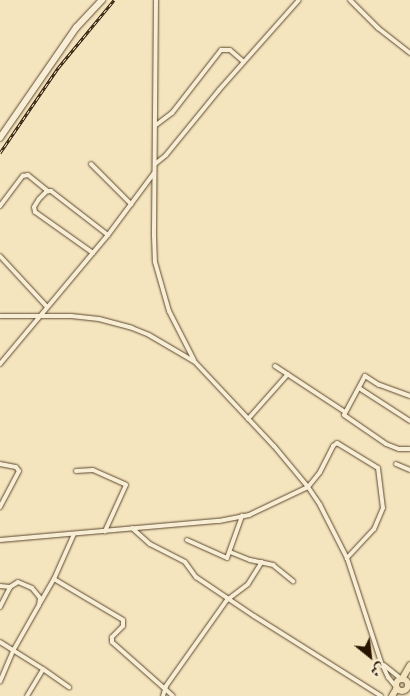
<!DOCTYPE html>
<meta charset="utf-8">
<style>
body{margin:0}
#map{position:relative;width:410px;height:696px;overflow:hidden;background:#f5e5be;font-family:"IM FELL French Canon",Amiri,serif}
div>[style]{position:absolute}
[style*='--x']{left:calc(var(--x)*1px);top:calc(var(--y)*1px);width:calc(var(--w)*1px);rotate:calc(var(--a)*1deg)}
.roads{filter:drop-shadow(0 0 1px #5c4830) drop-shadow(0 0 1px #5c4830)}
.street>*{height:4px;margin:-2px;padding:0 2px;transform-origin:2px;border-radius:2px;background:#f8eed5}
.secondary>*{height:5.5px;margin:-2.75px;padding:0 2.75px;transform-origin:2.75px;border-radius:2.75px;background:#f8eed5}
.primary>*{height:6px;margin:-3px;padding:0 3px;transform-origin:3px;border-radius:3px;background:#f5e5be}
.primary>.ring{margin:-3px;padding:0;box-sizing:content-box;background:none;border:6px solid #f5e5be;border-radius:50%}
.rail>*{height:3px;margin-top:-1.5px;transform-origin:0;background:repeating-linear-gradient(90deg,#f8eed5 0 4px,#291400 0 8px);box-sizing:border-box;border-block:1px solid #291400}
span{translate:-50% -50%;white-space:nowrap;text-align:center;line-height:1.15;-webkit-text-stroke:4px #f8eed5;paint-order:stroke}
.north{position:absolute;left:345px;top:631px;width:50px;height:50px;-webkit-text-stroke:4px #f8eed5;paint-order:stroke;rotate:151deg;font-size:14px;font-weight:700;line-height:20px;text-align:center;color:#291400}
.north::after{content:'';display:block;margin:auto;width:18px;height:22px;background:#291400;clip-path:polygon(50% 0,100% 100%,50% 72%,0 100%)}
</style>
<div id="map">
<div class="roads">
<div class="street">
<div style="--x:156;--y:0;--w:236;--a:90.5"></div>
<div style="--x:154;--y:236;--w:26;--a:88"></div>
<div style="--x:155;--y:262;--w:51;--a:74.1"></div>
<div style="--x:169;--y:311;--w:55;--a:63"></div>
<div style="--x:350;--y:0;--w:40;--a:45"></div>
<div style="--x:378;--y:28;--w:41;--a:38"></div>
<div style="--x:156;--y:125;--w:20;--a:-37"></div>
<div style="--x:172;--y:113;--w:80;--a:-52.1"></div>
<div style="--x:221;--y:50;--w:9;--a:0"></div>
<div style="--x:230;--y:50;--w:18;--a:41"></div>
<div style="--x:91;--y:164;--w:57;--a:45"></div>
<div style="--x:155;--y:164;--w:14;--a:-39"></div>
<div style="--x:166;--y:155;--w:84;--a:-50.8"></div>
<div style="--x:219;--y:90;--w:120;--a:-48.4"></div>
<div style="--x:0;--y:206;--w:38;--a:-53"></div>
<div style="--x:23;--y:176;--w:5;--a:-11"></div>
<div style="--x:28;--y:175;--w:26;--a:39"></div>
<div style="--x:93;--y:253;--w:71;--a:-144.7"></div>
<div style="--x:35;--y:212;--w:5;--a:-101"></div>
<div style="--x:34;--y:207;--w:9;--a:-58"></div>
<div style="--x:39;--y:199;--w:11;--a:-45"></div>
<div style="--x:47;--y:191;--w:4;--a:0"></div>
<div style="--x:51;--y:191;--w:72;--a:37.7"></div>
<div style="--x:0;--y:256;--w:69;--a:47.3"></div>
<div style="--x:0;--y:316;--w:71;--a:0"></div>
<div style="--x:71;--y:316;--w:28;--a:6"></div>
<div style="--x:99;--y:319;--w:34;--a:15"></div>
<div style="--x:132;--y:328;--w:18;--a:22"></div>
<div style="--x:149;--y:335;--w:53;--a:30.4"></div>
<div style="--x:195;--y:362;--w:115;--a:46.8"></div>
<div style="--x:274;--y:446;--w:53;--a:50.3"></div>
<div style="--x:308;--y:487;--w:22;--a:56"></div>
<div style="--x:320;--y:505;--w:59;--a:63"></div>
<div style="--x:347;--y:558;--w:109;--a:71.9"></div>
<div style="--x:381;--y:662;--w:17;--a:65"></div>
<div style="--x:388;--y:677;--w:13;--a:51"></div>
<div style="--x:0;--y:364;--w:168;--a:-50.1"></div>
<div style="--x:108;--y:235;--w:77;--a:-53.4"></div>
<div style="--x:275;--y:366;--w:84;--a:33.3"></div>
<div style="--x:359;--y:388;--w:61;--a:32.9"></div>
<div style="--x:410;--y:396;--w:33;--a:-160"></div>
<div style="--x:379;--y:385;--w:17;--a:-147"></div>
<div style="--x:365;--y:376;--w:44;--a:118.3"></div>
<div style="--x:344;--y:415;--w:51;--a:34.6"></div>
<div style="--x:386;--y:444;--w:14;--a:21"></div>
<div style="--x:399;--y:449;--w:11;--a:0"></div>
<div style="--x:248;--y:419;--w:60;--a:-48.4"></div>
<div style="--x:0;--y:464;--w:16;--a:11"></div>
<div style="--x:16;--y:467;--w:5;--a:53"></div>
<div style="--x:19;--y:471;--w:41;--a:117.8"></div>
<div style="--x:396;--y:464;--w:15;--a:23"></div>
<div style="--x:76;--y:471;--w:17;--a:-3"></div>
<div style="--x:93;--y:470;--w:36;--a:24"></div>
<div style="--x:126;--y:485;--w:51;--a:114.5"></div>
<div style="--x:132;--y:528;--w:24;--a:42"></div>
<div style="--x:150;--y:544;--w:39;--a:27"></div>
<div style="--x:185;--y:562;--w:19;--a:54"></div>
<div style="--x:196;--y:577;--w:70;--a:33.9"></div>
<div style="--x:254;--y:616;--w:150;--a:32.2"></div>
<div style="--x:74;--y:534;--w:49;--a:114"></div>
<div style="--x:54;--y:579;--w:80;--a:30.7"></div>
<div style="--x:123;--y:620;--w:6;--a:90"></div>
<div style="--x:123;--y:626;--w:16;--a:135"></div>
<div style="--x:112;--y:637;--w:5;--a:90"></div>
<div style="--x:112;--y:642;--w:81;--a:41.5"></div>
<div style="--x:0;--y:540;--w:220;--a:-5"></div>
<div style="--x:219;--y:521;--w:31;--a:-11"></div>
<div style="--x:249;--y:515;--w:65;--a:-25.4"></div>
<div style="--x:308;--y:487;--w:19;--a:-51"></div>
<div style="--x:320;--y:472;--w:29;--a:-63"></div>
<div style="--x:333;--y:446;--w:5;--a:-37"></div>
<div style="--x:337;--y:443;--w:48;--a:31.4"></div>
<div style="--x:378;--y:468;--w:40;--a:82.9"></div>
<div style="--x:383;--y:508;--w:23;--a:113"></div>
<div style="--x:374;--y:529;--w:40;--a:133"></div>
<div style="--x:187;--y:540;--w:44;--a:24.2"></div>
<div style="--x:227;--y:558;--w:45;--a:-70.3"></div>
<div style="--x:230;--y:552;--w:22;--a:22"></div>
<div style="--x:250;--y:560;--w:24;--a:12"></div>
<div style="--x:273;--y:565;--w:26;--a:39"></div>
<div style="--x:0;--y:586;--w:10;--a:6"></div>
<div style="--x:40;--y:603;--w:28;--a:-60"></div>
<div style="--x:0;--y:607;--w:22;--a:-63"></div>
<div style="--x:10;--y:587;--w:9;--a:-32"></div>
<div style="--x:18;--y:582;--w:15;--a:23"></div>
<div style="--x:32;--y:588;--w:13;--a:51"></div>
<div style="--x:40;--y:598;--w:7;--a:98"></div>
<div style="--x:39;--y:605;--w:53;--a:119.5"></div>
<div style="--x:13;--y:651;--w:33;--a:113"></div>
<div style="--x:0;--y:642;--w:51;--a:32.1"></div>
<div style="--x:384;--y:665;--w:22;--a:39"></div>
<div style="--x:27;--y:696;--w:31;--a:-59"></div>
<div style="--x:43;--y:669;--w:32;--a:35"></div>
<div style="--x:163;--y:696;--w:10;--a:-73"></div>
<div style="--x:166;--y:686;--w:105;--a:-54.7"></div>
<div style="--x:227;--y:600;--w:26;--a:-37"></div>
<div style="--x:248;--y:584;--w:26;--a:-58"></div>
</div>
<div class="secondary">
<div style="--x:0;--y:138;--w:134;--a:-55.4"></div>
<div style="--x:76;--y:28;--w:38;--a:-47"></div>
</div>
<div class="primary">
<div class="ring" style="left:396px;top:679px;width:6px;height:6px"></div>
<div style="--x:402;--y:679;--w:16;--a:-60"></div>
<div style="--x:392;--y:696;--w:9;--a:-58"></div>
</div>
</div>
<div class="rail">
<div style="--x:0;--y:153;--w:103;--a:-55.7"></div>
<div style="--x:58;--y:68;--w:88;--a:-50.5"></div>
</div>
<div class="north">ش</div>
</div>
